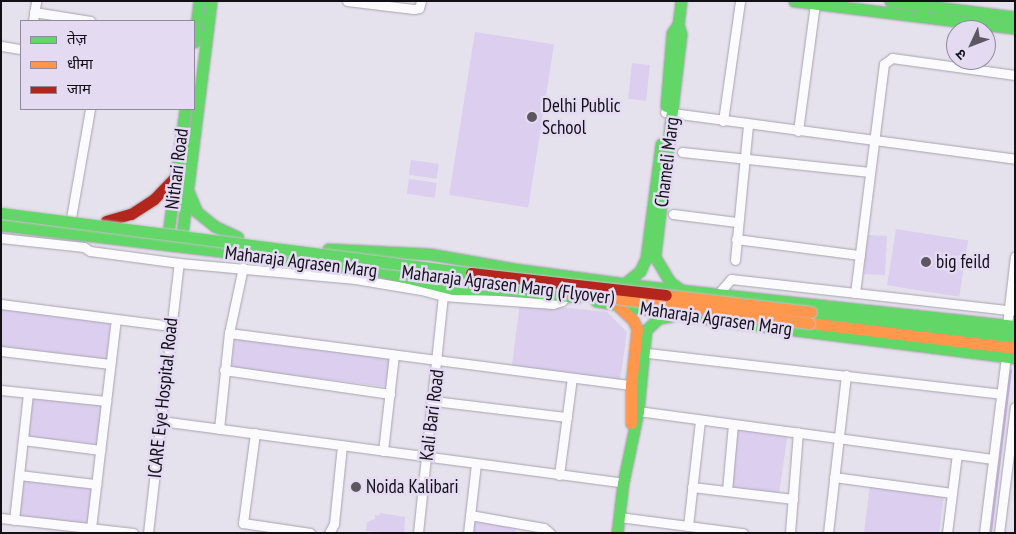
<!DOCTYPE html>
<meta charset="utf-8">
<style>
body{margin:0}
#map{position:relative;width:1016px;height:534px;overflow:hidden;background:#e5e1ed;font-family:"PT Sans Narrow","Noto Sans Devanagari",sans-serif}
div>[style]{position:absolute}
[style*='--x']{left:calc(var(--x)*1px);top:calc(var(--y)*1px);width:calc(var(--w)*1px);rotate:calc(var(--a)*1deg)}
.green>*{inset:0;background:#dbceef;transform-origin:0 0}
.stream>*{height:2px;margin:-1px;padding:0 1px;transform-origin:1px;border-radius:1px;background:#c6afe7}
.roads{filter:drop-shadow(0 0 1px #a7a4ad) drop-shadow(0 0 1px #a7a4ad)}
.street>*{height:9px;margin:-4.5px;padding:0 4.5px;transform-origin:4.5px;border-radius:4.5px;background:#fbfafc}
.fast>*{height:11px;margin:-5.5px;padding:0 5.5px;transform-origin:5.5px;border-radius:5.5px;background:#63d668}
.slow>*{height:11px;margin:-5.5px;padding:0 5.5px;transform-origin:5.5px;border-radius:5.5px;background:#ff974d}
.jam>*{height:11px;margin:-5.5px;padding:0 5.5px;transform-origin:5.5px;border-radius:5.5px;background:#b3261e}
.bridges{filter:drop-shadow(0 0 1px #c2c0c6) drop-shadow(0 0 1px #c2c0c6)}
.fast-bridge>*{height:11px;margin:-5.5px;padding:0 5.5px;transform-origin:5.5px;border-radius:5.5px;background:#63d668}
.slow-bridge>*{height:11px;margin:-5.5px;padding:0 5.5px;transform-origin:5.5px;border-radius:5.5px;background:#ff974d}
.jam-bridge>*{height:11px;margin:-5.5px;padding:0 5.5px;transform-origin:5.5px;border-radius:5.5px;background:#b3261e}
.dots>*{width:14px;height:14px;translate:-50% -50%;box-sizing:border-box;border:2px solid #e4dbf3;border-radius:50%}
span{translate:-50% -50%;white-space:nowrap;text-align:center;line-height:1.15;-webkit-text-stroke:5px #e4dbf3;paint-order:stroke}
.poi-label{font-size:19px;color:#120f17}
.left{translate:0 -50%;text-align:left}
.street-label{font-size:19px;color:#120f17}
.frame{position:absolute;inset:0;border:2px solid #120f17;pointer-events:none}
.legend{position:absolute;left:20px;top:20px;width:175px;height:90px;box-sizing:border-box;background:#e4dbf3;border:1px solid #90899b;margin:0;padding:6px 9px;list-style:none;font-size:15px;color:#120f17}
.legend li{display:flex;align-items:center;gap:10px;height:25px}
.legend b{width:25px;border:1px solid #90899b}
.north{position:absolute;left:946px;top:20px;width:50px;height:50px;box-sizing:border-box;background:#e4dbf3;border:1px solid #90899b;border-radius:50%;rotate:227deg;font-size:14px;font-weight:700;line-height:20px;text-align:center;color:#120f17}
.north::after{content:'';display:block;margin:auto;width:18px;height:22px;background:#5c5862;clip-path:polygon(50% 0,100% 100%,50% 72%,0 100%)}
</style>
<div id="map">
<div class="green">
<div style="left:475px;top:32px;width:80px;height:165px;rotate:9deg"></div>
<div style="left:632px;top:63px;width:18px;height:36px;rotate:6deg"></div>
<div style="left:411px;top:160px;width:28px;height:15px;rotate:8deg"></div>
<div style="left:409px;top:179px;width:28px;height:15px;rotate:8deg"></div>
<div style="left:896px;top:229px;width:73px;height:57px;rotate:9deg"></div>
<div style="left:866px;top:235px;width:21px;height:39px;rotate:3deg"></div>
<div style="clip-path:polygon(520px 303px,607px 312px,627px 332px,620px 380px,512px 365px)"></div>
<div style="left:1px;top:308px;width:111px;height:41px;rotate:7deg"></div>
<div style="left:235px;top:338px;width:156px;height:30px;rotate:7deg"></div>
<div style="left:31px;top:397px;width:71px;height:40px;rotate:6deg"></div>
<div style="left:735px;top:427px;width:53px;height:62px;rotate:8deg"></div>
<div style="left:23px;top:479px;width:70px;height:37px;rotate:7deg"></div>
<div style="clip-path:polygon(870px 485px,944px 495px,939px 533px,864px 533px)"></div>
<div style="clip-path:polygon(380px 513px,405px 517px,404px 533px,366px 531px,367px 522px,375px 519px,375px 515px,379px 516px)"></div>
<div style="clip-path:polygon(474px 522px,516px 528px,515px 533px,473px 533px)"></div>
</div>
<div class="stream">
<div style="--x:991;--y:533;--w:164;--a:-83"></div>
</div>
<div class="roads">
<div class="street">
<div style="--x:347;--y:1;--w:67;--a:6.8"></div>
<div style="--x:414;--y:9;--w:5;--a:-11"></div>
<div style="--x:419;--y:8;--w:7;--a:-74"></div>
<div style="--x:34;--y:12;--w:57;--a:9.1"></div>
<div style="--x:33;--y:21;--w:20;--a:-81"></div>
<div style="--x:1;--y:46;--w:20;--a:9"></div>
<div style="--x:665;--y:112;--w:353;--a:7.6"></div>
<div style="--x:723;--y:121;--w:121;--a:-81.9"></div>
<div style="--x:798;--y:131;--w:128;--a:-82.4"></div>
<div style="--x:682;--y:152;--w:189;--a:6.1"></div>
<div style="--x:673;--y:214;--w:64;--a:7.1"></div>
<div style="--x:71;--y:218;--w:111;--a:-80.1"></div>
<div style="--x:1;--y:238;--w:83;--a:6.2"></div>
<div style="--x:84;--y:247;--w:7;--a:34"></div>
<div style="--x:90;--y:251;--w:90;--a:7.7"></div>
<div style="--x:179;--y:263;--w:177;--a:5.2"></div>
<div style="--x:355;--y:279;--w:67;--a:9.5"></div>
<div style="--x:421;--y:290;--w:23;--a:15"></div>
<div style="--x:443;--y:296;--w:110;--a:4.2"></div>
<div style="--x:553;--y:304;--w:9;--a:-18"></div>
<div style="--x:562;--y:301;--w:8;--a:-50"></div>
<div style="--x:736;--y:239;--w:125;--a:7.4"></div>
<div style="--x:735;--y:260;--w:137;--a:-84.5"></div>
<div style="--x:855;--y:293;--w:231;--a:-82.8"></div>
<div style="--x:884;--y:64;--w:10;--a:-37"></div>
<div style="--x:892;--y:58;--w:124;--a:7.9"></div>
<div style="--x:718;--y:294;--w:20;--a:-49"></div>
<div style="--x:731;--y:279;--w:286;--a:6.4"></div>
<div style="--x:1;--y:304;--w:171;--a:7.4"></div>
<div style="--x:1007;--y:325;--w:69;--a:-83.4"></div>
<div style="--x:229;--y:333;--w:405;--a:7.4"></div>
<div style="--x:1;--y:351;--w:110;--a:6.8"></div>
<div style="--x:639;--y:352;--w:364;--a:6.6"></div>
<div style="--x:224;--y:370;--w:168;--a:8.2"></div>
<div style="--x:1;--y:390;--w:106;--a:6"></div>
<div style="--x:434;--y:401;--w:134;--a:6.9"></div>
<div style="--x:638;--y:411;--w:358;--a:7.7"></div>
<div style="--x:161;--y:421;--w:466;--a:7.6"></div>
<div style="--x:219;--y:429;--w:97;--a:-84.1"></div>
<div style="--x:229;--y:333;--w:67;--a:-78"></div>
<div style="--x:255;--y:433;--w:91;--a:97.6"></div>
<div style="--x:243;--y:523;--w:68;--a:8.5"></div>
<div style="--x:23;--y:440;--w:78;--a:7.4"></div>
<div style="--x:383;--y:451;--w:97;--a:-83.5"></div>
<div style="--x:19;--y:475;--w:78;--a:6.7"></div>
<div style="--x:559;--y:475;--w:98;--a:-82.4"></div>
<div style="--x:834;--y:477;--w:119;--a:7.7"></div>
<div style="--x:692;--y:487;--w:102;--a:6.8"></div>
<div style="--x:727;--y:491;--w:67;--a:-84.9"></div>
<div style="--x:470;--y:515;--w:75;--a:10"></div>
<div style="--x:544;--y:528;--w:8;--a:40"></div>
<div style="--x:619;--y:517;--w:125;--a:7.4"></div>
<div style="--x:1;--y:518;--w:133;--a:6.5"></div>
<div style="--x:14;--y:520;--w:128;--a:-83.7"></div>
<div style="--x:688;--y:526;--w:107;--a:-83.5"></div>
<div style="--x:91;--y:528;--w:210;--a:-83.2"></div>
<div style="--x:148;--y:533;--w:272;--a:-83.5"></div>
<div style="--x:329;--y:533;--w:10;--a:-61"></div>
<div style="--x:334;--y:524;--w:79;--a:-84.2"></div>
<div style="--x:418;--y:533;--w:238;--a:-84"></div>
<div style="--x:468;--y:533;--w:69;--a:-83.4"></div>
<div style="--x:790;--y:533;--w:101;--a:-85.5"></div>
<div style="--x:828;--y:533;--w:159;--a:-83.5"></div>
<div style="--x:947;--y:533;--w:80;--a:-82.8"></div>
<div style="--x:984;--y:533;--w:177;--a:-82.9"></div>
<div style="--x:999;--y:533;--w:127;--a:-82.8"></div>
</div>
<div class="fast">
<div style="--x:681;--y:1;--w:23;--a:97"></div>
<div style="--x:678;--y:24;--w:10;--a:73"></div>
<div style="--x:681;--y:34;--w:225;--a:96.7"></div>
<div style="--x:655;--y:257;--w:29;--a:59"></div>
<div style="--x:670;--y:282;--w:14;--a:36"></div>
<div style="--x:794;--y:1;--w:223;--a:7"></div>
<div style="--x:890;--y:1;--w:126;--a:7.3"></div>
<div style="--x:194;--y:42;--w:41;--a:-83"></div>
<div style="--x:666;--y:106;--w:73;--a:-85.3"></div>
<div style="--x:672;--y:33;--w:11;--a:-56"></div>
<div style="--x:188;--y:191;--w:23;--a:67"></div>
<div style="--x:197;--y:212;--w:22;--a:39"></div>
<div style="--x:214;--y:226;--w:26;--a:25"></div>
<div style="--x:1;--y:225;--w:374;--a:6.8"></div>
<div style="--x:372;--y:269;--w:83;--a:13.9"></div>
<div style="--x:453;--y:289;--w:59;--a:1"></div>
<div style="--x:512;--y:290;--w:65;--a:6.1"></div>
<div style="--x:167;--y:241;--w:133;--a:-82.2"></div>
<div style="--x:181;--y:243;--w:244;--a:-82.9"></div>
<div style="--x:328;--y:249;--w:102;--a:2.8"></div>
<div style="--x:430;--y:254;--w:86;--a:10"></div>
<div style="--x:515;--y:269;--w:128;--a:7.6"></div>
<div style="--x:642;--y:286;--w:375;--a:6.1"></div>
<div style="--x:624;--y:284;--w:21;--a:-39"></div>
<div style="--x:640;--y:271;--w:14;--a:-65"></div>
<div style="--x:646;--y:258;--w:115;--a:-82.5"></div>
<div style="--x:596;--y:301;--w:121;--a:9.1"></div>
<div style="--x:715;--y:320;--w:302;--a:7.2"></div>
<div style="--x:811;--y:312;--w:206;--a:7"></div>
<div style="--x:617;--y:533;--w:50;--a:-83.2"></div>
<div style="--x:623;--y:483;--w:74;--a:-78.2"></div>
<div style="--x:638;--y:411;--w:81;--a:-84.4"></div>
<div style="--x:646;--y:330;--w:18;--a:-43"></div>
<div style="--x:659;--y:318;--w:12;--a:-9"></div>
</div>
<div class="slow">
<div style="--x:619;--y:307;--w:19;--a:43"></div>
<div style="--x:633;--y:320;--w:10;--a:66"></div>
<div style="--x:637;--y:329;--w:56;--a:96.1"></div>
<div style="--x:631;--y:385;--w:38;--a:90"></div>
<div style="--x:809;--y:323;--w:208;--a:6.9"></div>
</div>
<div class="jam">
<div style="--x:106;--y:221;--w:26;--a:-16"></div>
<div style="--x:131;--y:214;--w:27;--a:-33"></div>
<div style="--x:154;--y:199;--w:32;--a:-46"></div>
</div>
</div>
<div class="bridges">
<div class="fast-bridge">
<div style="--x:1;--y:213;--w:474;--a:7.3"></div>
</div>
<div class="slow-bridge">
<div style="--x:569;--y:292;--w:242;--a:7.4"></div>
<div style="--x:666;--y:295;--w:146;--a:6.7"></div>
</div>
<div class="jam-bridge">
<div style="--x:471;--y:273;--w:196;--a:6.4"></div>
</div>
</div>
<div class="dots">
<div style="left:532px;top:117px;background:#5c5862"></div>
<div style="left:926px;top:262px;background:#5c5862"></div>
<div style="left:356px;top:487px;background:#5c5862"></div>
</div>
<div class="poi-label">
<span class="left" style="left:542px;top:117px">Delhi Public<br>School</span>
<span class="left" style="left:936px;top:262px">big feild</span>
<span class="left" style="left:366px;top:487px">Noida Kalibari</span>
</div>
<div class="street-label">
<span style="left:667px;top:162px;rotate:-83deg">Chameli Marg</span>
<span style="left:177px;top:169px;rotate:-83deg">Nithari Road</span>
<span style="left:301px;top:262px;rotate:7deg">Maharaja Agrasen Marg</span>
<span style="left:508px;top:285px;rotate:7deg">Maharaja Agrasen Marg (Flyover)</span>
<span style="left:716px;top:319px;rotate:8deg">Maharaja Agrasen Marg</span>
<span style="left:163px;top:398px;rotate:-84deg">ICARE Eye Hospital Road</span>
<span style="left:432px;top:415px;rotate:-83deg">Kali Bari Road</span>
</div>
<div class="frame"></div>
<ul class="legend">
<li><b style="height:6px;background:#63d668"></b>तेज़</li>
<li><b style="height:6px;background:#ff974d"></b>धीमा</li>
<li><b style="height:6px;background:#b3261e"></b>जाम</li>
</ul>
<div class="north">उ</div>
</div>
